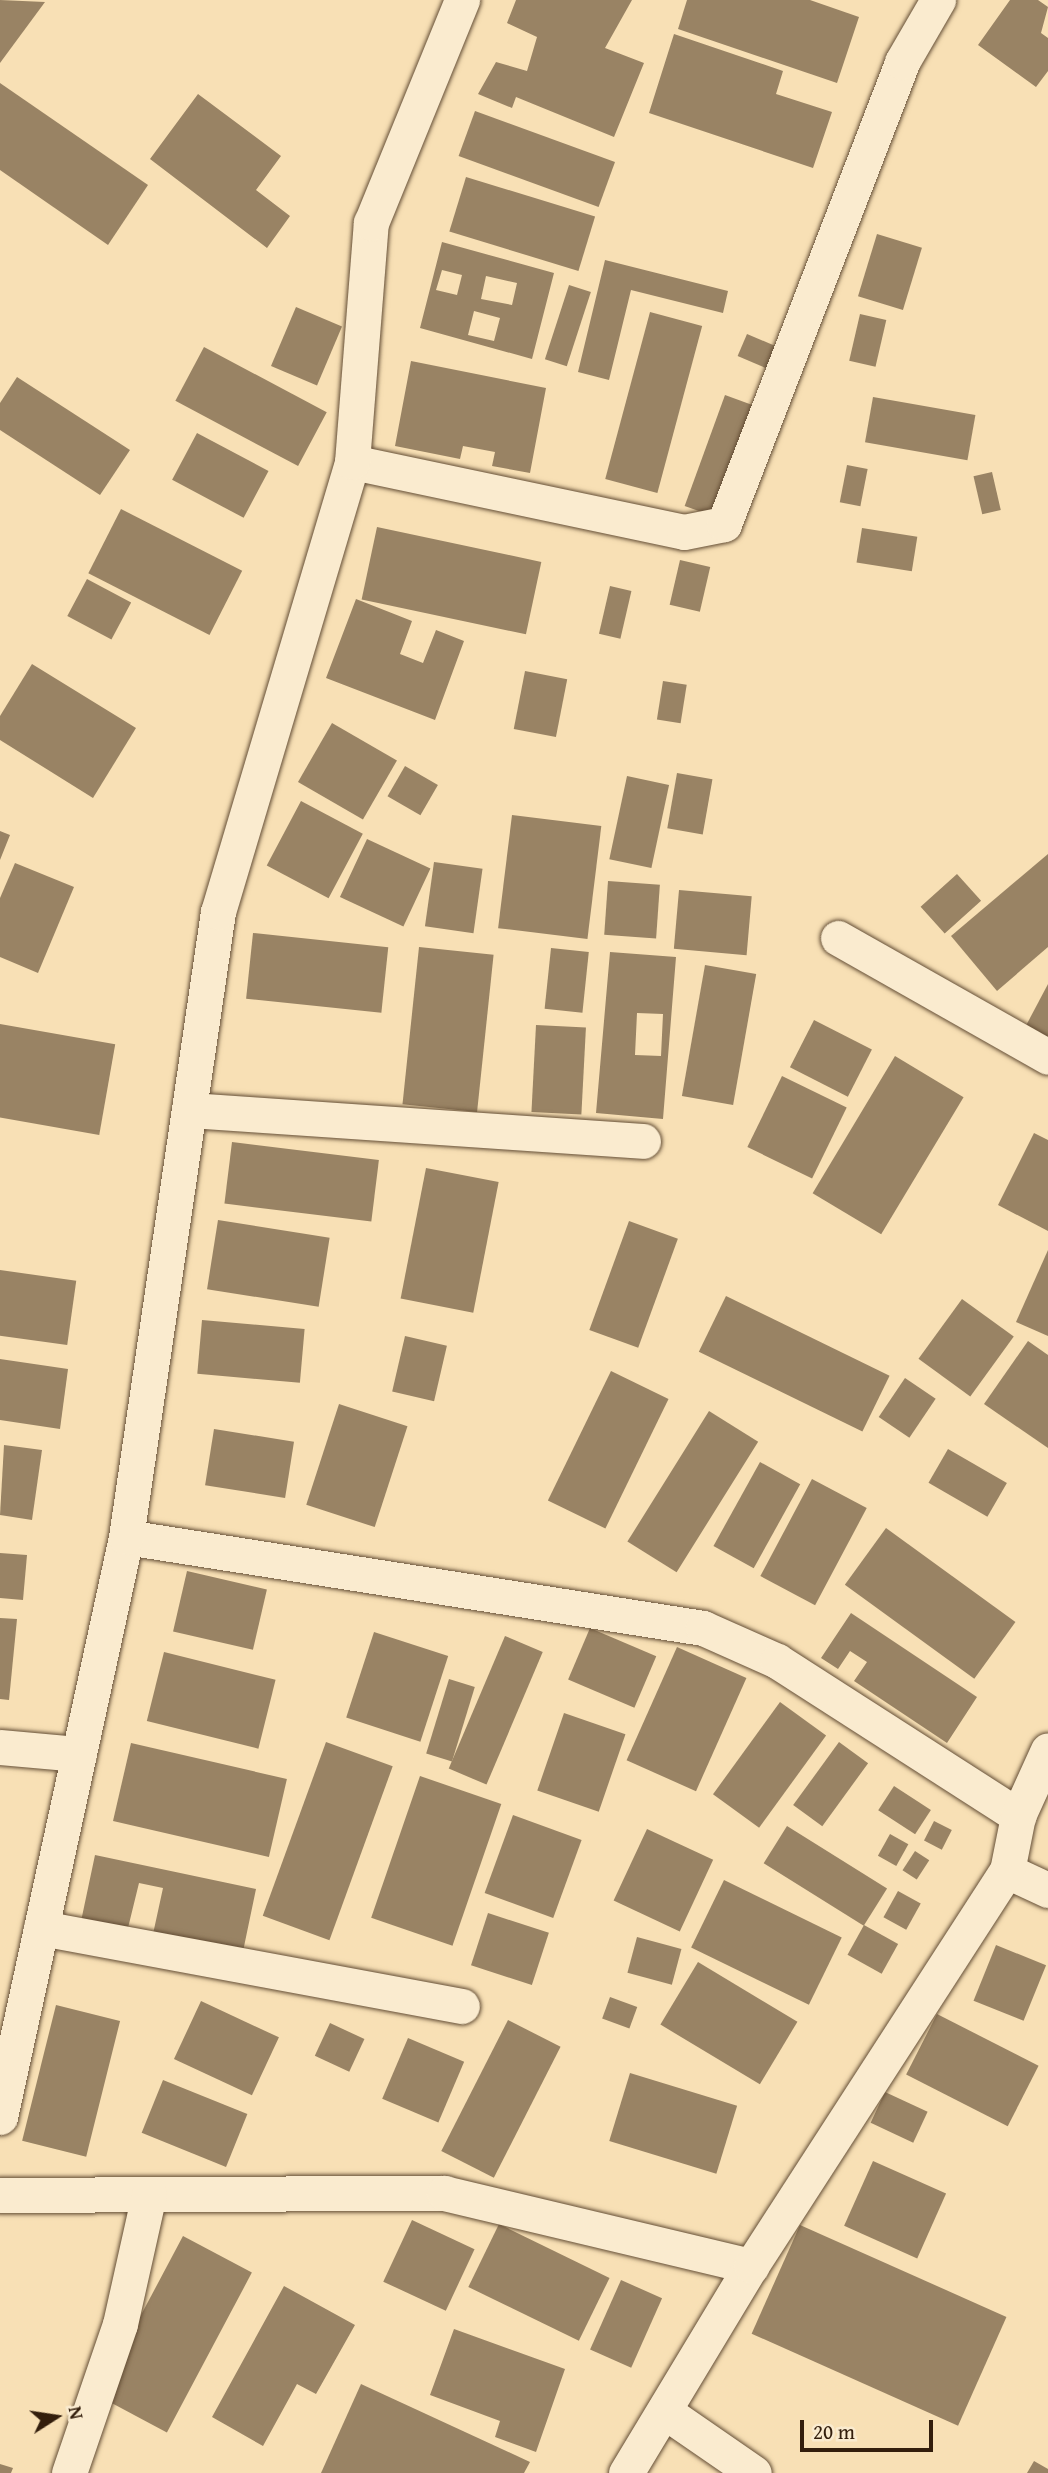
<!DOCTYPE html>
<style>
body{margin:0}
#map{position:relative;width:1048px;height:2473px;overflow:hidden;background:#f8e0b5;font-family:"Gentium Book Plus",serif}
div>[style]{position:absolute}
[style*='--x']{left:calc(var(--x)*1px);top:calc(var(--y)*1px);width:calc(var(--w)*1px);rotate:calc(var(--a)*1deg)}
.building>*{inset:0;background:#998364;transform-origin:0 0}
.roads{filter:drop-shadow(0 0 2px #644e36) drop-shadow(0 0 2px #644e36)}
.street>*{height:35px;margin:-17.5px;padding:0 17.5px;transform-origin:17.5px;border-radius:17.5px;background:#faebcf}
span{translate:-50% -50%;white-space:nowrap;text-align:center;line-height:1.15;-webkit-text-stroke:5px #faebcf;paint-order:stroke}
.north{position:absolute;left:21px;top:2382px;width:70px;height:70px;-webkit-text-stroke:5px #faebcf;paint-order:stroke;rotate:78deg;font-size:19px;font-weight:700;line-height:28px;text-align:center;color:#331e0c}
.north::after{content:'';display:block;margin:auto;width:24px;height:32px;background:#331e0c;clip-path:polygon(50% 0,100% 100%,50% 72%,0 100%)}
.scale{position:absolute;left:800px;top:2420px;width:133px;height:32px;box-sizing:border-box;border:4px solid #331e0c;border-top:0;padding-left:9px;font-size:21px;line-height:24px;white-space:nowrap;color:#331e0c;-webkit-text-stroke:5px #faebcf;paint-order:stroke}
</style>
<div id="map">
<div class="building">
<div style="clip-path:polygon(0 0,45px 2px,0 63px)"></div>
<div style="clip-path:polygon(516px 0,632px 0,605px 48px,644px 63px,614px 137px,516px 97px,512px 108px,478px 94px,496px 62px,527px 71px,537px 37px,507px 23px)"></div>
<div style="clip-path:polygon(687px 0,810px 0,859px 17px,837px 83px,678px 29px)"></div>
<div style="clip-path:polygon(1010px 0,1038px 0,1048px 7px,1041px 33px,1048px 38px,1048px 71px,1036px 87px,978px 45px)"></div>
<div style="clip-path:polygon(674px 34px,783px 71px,776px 94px,832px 112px,813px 168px,649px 113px)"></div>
<div style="clip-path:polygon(0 83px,148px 185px,108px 245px,0 170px)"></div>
<div style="clip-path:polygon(198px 94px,281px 156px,256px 190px,290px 216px,267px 248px,150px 159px)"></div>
<div style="left:475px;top:111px;width:149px;height:48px;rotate:20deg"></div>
<div style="left:466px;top:177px;width:135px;height:57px;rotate:17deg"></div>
<div style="left:877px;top:234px;width:47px;height:65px;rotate:17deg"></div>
<div style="clip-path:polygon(evenodd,442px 242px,554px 273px,532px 359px,420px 328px,442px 242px,442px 270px,462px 275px,457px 295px,436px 290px,442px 270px,442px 242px,486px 276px,517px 283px,512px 305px,481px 299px,486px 276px,442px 242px,474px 311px,500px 318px,494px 341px,468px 335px,474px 311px)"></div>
<div style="clip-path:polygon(605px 260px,728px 291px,723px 313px,631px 290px,609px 380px,578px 372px)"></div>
<div style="left:569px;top:285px;width:23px;height:78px;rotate:18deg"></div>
<div style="left:296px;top:307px;width:50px;height:64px;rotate:23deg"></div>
<div style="left:650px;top:312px;width:54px;height:173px;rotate:15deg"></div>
<div style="left:860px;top:314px;width:27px;height:48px;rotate:13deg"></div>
<div style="left:747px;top:334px;width:34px;height:24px;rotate:23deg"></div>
<div style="left:204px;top:347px;width:139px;height:61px;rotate:28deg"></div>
<div style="clip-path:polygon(411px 361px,546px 388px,530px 473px,492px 466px,495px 452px,463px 446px,460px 459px,395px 446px)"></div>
<div style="clip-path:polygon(17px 377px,130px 450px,100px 495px,0 430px,0 403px)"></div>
<div style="left:725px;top:395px;width:32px;height:118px;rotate:20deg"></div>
<div style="left:873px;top:397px;width:104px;height:46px;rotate:10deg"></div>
<div style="left:197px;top:433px;width:81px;height:53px;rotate:28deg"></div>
<div style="left:847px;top:465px;width:21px;height:38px;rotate:11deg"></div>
<div style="left:992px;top:472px;width:39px;height:19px;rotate:77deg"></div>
<div style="left:121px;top:509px;width:136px;height:72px;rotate:27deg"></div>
<div style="left:377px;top:527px;width:168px;height:74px;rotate:12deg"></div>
<div style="left:862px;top:528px;width:56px;height:35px;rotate:9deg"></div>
<div style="left:680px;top:560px;width:31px;height:46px;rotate:13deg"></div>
<div style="left:87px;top:579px;width:50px;height:42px;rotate:28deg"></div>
<div style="left:610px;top:586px;width:22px;height:49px;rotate:13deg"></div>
<div style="clip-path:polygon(356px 599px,412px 621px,400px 654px,423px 663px,436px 630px,464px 641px,435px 720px,326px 678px)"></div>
<div style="clip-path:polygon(32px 664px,136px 728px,93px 798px,0 740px,0 716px)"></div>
<div style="left:525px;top:671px;width:43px;height:59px;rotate:11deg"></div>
<div style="left:663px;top:681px;width:24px;height:39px;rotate:9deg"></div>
<div style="left:332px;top:723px;width:75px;height:68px;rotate:30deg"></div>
<div style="left:405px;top:766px;width:38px;height:35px;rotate:30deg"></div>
<div style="left:677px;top:773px;width:36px;height:56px;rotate:10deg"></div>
<div style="left:627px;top:776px;width:43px;height:85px;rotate:12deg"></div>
<div style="left:301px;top:801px;width:70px;height:73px;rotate:28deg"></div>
<div style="left:512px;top:815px;width:90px;height:114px;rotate:7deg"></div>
<div style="clip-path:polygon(0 831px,10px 835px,0 860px)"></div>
<div style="left:367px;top:839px;width:70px;height:64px;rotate:25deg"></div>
<div style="clip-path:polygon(1048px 854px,1048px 947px,997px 991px,951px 936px)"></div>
<div style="left:434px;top:862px;width:49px;height:65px;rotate:8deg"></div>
<div style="clip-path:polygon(15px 863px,74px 887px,38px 973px,0 957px,0 898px)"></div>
<div style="left:957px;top:874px;width:36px;height:49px;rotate:48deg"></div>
<div style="left:608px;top:881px;width:52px;height:54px;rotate:4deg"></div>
<div style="left:679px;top:890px;width:73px;height:59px;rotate:5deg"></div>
<div style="left:253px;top:933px;width:136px;height:66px;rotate:6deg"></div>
<div style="left:419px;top:947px;width:75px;height:158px;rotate:6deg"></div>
<div style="left:551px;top:948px;width:38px;height:61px;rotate:6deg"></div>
<div style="clip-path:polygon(evenodd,610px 952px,676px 957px,663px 1119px,596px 1113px,610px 952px,637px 1013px,663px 1014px,661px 1056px,635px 1055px,637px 1013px)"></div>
<div style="left:705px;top:965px;width:52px;height:133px;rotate:10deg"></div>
<div style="clip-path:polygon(1048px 984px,1048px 1049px,1021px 1035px)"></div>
<div style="left:814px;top:1020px;width:65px;height:53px;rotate:27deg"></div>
<div style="left:0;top:1024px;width:117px;height:92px;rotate:10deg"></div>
<div style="left:536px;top:1025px;width:50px;height:87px;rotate:3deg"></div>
<div style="left:895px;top:1056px;width:80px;height:160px;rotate:31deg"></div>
<div style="left:782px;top:1076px;width:72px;height:79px;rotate:26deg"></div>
<div style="clip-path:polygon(1034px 1133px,1048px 1140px,1048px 1231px,998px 1205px)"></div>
<div style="left:232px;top:1142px;width:148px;height:62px;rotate:7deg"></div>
<div style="left:426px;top:1168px;width:74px;height:133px;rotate:11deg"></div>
<div style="left:218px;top:1220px;width:113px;height:70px;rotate:9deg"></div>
<div style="left:629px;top:1221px;width:52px;height:116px;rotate:20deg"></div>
<div style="clip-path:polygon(1048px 1250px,1048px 1336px,1016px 1322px)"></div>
<div style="left:0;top:1270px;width:77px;height:65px;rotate:8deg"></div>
<div style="left:726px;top:1296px;width:182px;height:62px;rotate:26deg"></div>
<div style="left:962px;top:1299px;width:64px;height:74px;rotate:36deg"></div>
<div style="left:202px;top:1320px;width:103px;height:54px;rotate:5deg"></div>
<div style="left:405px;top:1336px;width:43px;height:57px;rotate:13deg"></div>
<div style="clip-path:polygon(1028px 1341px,1048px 1355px,1048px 1448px,984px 1404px)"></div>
<div style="clip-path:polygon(0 1359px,68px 1369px,60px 1429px,0 1420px)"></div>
<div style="left:611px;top:1371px;width:64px;height:144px;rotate:26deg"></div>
<div style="left:905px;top:1378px;width:37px;height:47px;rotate:34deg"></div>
<div style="left:339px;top:1404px;width:72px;height:106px;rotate:18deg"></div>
<div style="left:709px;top:1411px;width:58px;height:154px;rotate:32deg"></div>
<div style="left:214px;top:1429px;width:81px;height:57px;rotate:9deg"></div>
<div style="clip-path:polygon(4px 1445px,42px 1450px,32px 1520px,0 1515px)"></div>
<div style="left:948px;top:1449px;width:68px;height:39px;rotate:30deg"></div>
<div style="left:760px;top:1462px;width:46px;height:96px;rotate:29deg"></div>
<div style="left:812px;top:1479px;width:62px;height:110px;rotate:28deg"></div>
<div style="left:886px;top:1528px;width:160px;height:70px;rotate:36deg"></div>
<div style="clip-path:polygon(0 1553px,27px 1555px,23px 1600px,0 1598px)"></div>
<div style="left:187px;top:1571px;width:82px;height:62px;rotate:13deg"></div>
<div style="clip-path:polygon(851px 1613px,977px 1697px,947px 1743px,854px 1681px,867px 1662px,850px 1651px,838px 1669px,821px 1658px)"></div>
<div style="clip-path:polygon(0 1618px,17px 1619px,9px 1700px,0 1699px)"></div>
<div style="left:590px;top:1628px;width:72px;height:56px;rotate:23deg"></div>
<div style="left:374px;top:1632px;width:78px;height:90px;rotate:18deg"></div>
<div style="left:505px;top:1636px;width:41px;height:144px;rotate:23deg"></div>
<div style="left:677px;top:1647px;width:76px;height:124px;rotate:24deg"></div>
<div style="left:164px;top:1652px;width:115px;height:71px;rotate:14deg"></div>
<div style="left:449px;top:1679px;width:27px;height:78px;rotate:17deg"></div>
<div style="left:780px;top:1702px;width:57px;height:114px;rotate:36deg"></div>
<div style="left:564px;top:1713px;width:65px;height:82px;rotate:19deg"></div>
<div style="left:326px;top:1742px;width:71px;height:185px;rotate:20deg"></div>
<div style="left:839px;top:1742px;width:36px;height:78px;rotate:36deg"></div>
<div style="left:131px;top:1743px;width:160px;height:80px;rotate:13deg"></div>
<div style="left:420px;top:1776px;width:86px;height:150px;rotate:19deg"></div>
<div style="left:894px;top:1786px;width:44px;height:29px;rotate:33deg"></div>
<div style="left:513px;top:1815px;width:73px;height:83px;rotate:20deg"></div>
<div style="left:934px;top:1821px;width:20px;height:22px;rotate:27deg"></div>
<div style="left:787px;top:1826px;width:118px;height:44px;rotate:32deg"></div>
<div style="left:647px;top:1829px;width:73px;height:79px;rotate:25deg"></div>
<div style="left:890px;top:1834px;width:21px;height:25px;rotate:29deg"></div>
<div style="left:915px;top:1851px;width:17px;height:23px;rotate:33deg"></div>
<div style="clip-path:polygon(evenodd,95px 1855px,256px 1889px,241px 1961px,80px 1926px,95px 1855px,139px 1883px,163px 1888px,153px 1934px,128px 1928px,139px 1883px)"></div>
<div style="left:724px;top:1880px;width:131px;height:75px;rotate:26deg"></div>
<div style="left:898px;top:1891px;width:26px;height:30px;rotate:29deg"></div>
<div style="left:488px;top:1913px;width:64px;height:55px;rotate:18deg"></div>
<div style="left:864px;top:1925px;width:39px;height:34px;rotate:29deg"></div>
<div style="left:637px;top:1937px;width:46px;height:37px;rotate:15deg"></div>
<div style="left:996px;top:1945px;width:54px;height:60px;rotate:22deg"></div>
<div style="left:698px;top:1962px;width:116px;height:73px;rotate:31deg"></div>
<div style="left:610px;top:1997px;width:29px;height:23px;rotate:20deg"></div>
<div style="left:201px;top:2001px;width:86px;height:64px;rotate:25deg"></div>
<div style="left:56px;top:2005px;width:66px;height:140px;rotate:14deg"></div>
<div style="left:937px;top:2014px;width:114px;height:68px;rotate:27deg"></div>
<div style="left:508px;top:2020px;width:59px;height:147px;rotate:27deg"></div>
<div style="left:330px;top:2023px;width:38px;height:36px;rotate:25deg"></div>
<div style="left:408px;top:2038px;width:61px;height:66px;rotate:23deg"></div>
<div style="left:630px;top:2073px;width:112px;height:71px;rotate:17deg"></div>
<div style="left:163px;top:2080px;width:91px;height:57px;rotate:22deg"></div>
<div style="left:885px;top:2092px;width:47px;height:34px;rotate:25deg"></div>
<div style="left:873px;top:2161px;width:80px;height:71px;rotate:24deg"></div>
<div style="left:412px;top:2220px;width:69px;height:68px;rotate:25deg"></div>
<div style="left:499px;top:2224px;width:123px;height:70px;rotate:26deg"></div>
<div style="left:800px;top:2225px;width:226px;height:119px;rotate:24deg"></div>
<div style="left:183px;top:2236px;width:78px;height:181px;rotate:28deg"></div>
<div style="left:621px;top:2280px;width:45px;height:76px;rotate:24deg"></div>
<div style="clip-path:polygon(284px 2286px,355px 2325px,316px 2394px,297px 2384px,263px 2446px,212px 2417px)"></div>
<div style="clip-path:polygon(454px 2329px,565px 2369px,536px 2452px,495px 2437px,500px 2421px,430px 2395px)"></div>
<div style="clip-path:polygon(361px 2384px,530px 2462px,524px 2473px,321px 2473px)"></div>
<div style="clip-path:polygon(1034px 2461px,1048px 2469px,1048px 2473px,1027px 2473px)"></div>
<div style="clip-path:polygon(0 2464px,13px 2468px,11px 2473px,0 2473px)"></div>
</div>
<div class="roads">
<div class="street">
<div style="--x:352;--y:462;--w:339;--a:11.9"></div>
<div style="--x:684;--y:532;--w:41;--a:-11.3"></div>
<div style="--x:724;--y:524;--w:495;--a:-68.9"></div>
<div style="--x:902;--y:62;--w:72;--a:-59.9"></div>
<div style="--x:838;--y:938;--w:241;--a:29.5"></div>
<div style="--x:189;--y:1110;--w:455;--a:3.9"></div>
<div style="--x:126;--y:1537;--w:584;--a:8.96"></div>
<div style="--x:703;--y:1628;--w:81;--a:24"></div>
<div style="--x:777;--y:1661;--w:287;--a:32.7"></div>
<div style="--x:0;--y:1747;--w:79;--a:5.1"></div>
<div style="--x:1007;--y:1871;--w:45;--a:24.9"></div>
<div style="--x:41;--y:1928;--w:428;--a:10.5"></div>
<div style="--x:0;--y:2117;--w:594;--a:-77.74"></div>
<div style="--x:126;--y:1537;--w:632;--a:-81.63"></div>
<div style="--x:218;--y:912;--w:470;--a:-73.4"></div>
<div style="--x:352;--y:462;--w:240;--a:-85.5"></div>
<div style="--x:371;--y:223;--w:241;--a:-67.8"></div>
<div style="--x:0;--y:2195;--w:444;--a:-0.3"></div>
<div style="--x:444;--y:2193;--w:316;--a:13.4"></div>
<div style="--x:664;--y:2411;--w:109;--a:34.6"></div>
<div style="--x:69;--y:2473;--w:157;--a:-71.1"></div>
<div style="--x:120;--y:2324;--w:133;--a:-77.4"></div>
<div style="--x:626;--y:2473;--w:242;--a:-58.9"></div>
<div style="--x:751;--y:2266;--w:471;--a:-57.1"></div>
<div style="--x:1007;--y:1871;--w:56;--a:-78.7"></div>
<div style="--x:1018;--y:1816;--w:72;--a:-65.6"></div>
</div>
</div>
<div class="north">N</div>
<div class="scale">20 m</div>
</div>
